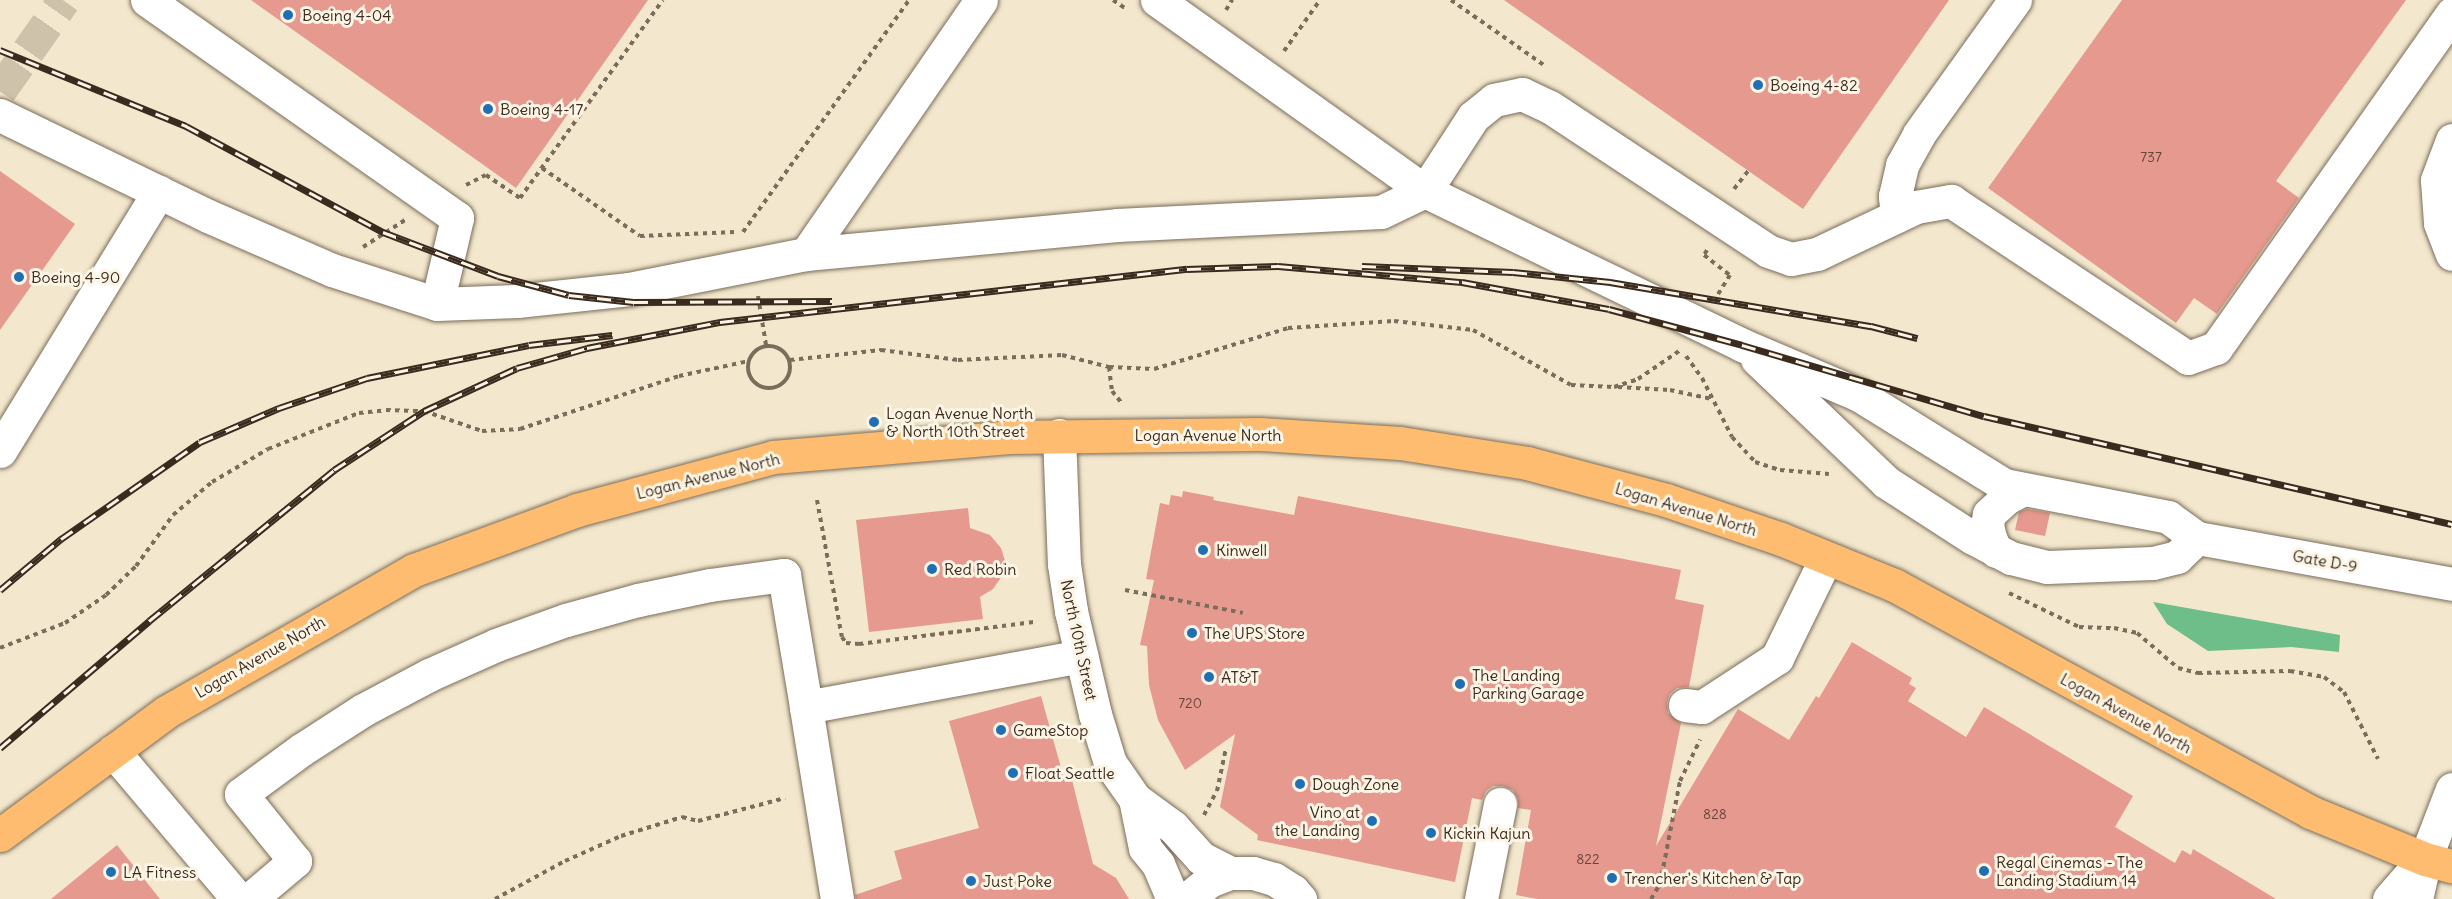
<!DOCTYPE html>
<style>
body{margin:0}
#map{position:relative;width:2452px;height:899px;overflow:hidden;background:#f3e8cd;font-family:Delius,sans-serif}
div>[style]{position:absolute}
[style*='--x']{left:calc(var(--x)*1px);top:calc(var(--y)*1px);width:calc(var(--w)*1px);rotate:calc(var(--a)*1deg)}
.forest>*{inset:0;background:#6ebe8a}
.building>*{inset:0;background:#e6998e}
.minor-tunnel>*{height:33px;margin-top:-16.5px;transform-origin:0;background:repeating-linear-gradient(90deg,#cec2aa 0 33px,transparent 0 49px)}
.path>*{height:4px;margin-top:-2px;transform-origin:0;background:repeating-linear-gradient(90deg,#7b6c5b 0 4.5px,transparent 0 9px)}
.path>.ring{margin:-2px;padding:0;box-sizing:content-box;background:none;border:4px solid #7b6c5b;border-radius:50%}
.roads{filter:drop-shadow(0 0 2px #7b6c5b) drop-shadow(0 0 2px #7b6c5b)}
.minor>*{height:33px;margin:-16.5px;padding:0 16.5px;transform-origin:16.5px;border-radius:16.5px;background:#fff}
.major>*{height:33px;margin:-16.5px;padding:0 16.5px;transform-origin:16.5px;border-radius:16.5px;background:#fdbc6f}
.rail>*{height:7px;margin-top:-3.5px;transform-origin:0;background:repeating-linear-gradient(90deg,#fcf5e5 0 14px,#3b2a1e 0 28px);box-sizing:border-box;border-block:2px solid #3b2a1e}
.dots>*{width:16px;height:16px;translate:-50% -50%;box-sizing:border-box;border:3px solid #fcf5e5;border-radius:50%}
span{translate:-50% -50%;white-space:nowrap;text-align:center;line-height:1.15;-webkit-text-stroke:6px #fcf5e5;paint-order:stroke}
.number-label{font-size:14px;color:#66463a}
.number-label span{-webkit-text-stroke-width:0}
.poi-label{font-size:16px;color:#3b2a1e}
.left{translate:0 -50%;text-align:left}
.right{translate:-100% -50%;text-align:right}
.street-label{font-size:16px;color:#3b2a1e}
</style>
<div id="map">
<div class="forest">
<div style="clip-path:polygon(2153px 602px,2340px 635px,2339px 652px,2291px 647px,2208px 651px,2167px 624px)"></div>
</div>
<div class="building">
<div style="clip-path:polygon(251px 0,648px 0,516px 188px)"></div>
<div style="clip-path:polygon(1504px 0,1949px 0,1803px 209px)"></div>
<div style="clip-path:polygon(2122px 0,2406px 0,2276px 181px,2299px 198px,2217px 314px,2194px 298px,2176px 323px,1988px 188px)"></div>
<div style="clip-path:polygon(0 171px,75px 224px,0 330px)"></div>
<div style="clip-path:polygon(1183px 491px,1214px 497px,1213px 500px,1294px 515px,1298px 496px,1681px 570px,1675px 599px,1704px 605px,1689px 687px,1677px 688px,1670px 694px,1667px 702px,1668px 713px,1681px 723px,1656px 846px,1738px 709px,1789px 740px,1816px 696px,1819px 698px,1852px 642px,1912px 678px,1909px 684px,1916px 688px,1908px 701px,1966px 737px,1984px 707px,2133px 796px,2115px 827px,2175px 863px,2182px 850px,2191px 855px,2193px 849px,2276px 899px,1537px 899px,1516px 895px,1531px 810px,1518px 808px,1518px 799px,1513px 790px,1503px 786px,1493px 786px,1486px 791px,1482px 800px,1472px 798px,1455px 882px,1257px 840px,1258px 835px,1220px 807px,1235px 734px,1185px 770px,1158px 720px,1149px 685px,1147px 646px,1140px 645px,1154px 580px,1146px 579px,1160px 503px,1169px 505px,1171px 495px,1182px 497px)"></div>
<div style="clip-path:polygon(968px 508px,970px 528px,990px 535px,1001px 548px,1005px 561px,1002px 576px,993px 589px,980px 597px,983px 619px,869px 632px,856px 520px)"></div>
<div style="clip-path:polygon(2027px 509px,2050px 513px,2045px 536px,2015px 530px,2019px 512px)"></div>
<div style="clip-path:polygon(1041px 696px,1065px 782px,1072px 780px,1093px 864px,1116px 878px,1129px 899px,856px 899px,855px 895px,902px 879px,894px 851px,979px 828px,949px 721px)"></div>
<div style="clip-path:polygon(117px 845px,160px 899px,51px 899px)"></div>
</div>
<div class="minor-tunnel">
<div style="--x:0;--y:91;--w:111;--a:-54.9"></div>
</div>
<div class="path">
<div style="--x:1113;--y:0;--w:14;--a:34"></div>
<div style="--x:1451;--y:0;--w:113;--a:35"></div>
<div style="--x:1226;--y:10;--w:12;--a:-59"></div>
<div style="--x:1284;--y:51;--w:62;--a:-54.8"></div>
<div style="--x:542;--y:168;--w:119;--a:34.8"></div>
<div style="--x:640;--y:236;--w:95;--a:-2.4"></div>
<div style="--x:466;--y:185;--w:22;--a:-27"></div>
<div style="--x:486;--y:175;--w:41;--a:34.1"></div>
<div style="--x:520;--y:198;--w:244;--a:-54.2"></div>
<div style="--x:1734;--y:189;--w:23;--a:-52"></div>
<div style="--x:743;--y:232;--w:285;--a:-54.4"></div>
<div style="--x:363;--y:247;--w:50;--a:-32.7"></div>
<div style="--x:1707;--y:250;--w:6;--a:121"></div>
<div style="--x:1704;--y:255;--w:33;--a:38"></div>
<div style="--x:1730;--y:275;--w:25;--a:122"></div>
<div style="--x:758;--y:296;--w:50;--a:80.7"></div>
<div class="ring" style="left:748px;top:346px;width:38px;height:38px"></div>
<div style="--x:1686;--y:356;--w:27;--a:54"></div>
<div style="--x:1702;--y:378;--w:66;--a:63"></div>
<div style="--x:1732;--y:437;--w:34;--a:47"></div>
<div style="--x:1755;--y:462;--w:26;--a:18"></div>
<div style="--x:1780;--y:470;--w:49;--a:4.7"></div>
<div style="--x:790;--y:360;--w:92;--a:-6.3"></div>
<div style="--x:881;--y:350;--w:78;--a:7.4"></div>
<div style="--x:958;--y:360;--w:104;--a:-2.8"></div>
<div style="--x:1062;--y:355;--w:49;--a:14.3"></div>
<div style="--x:1109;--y:367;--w:45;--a:2.5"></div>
<div style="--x:1154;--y:369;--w:140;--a:-17"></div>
<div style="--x:1288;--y:328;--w:106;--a:-3.8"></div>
<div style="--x:1394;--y:321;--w:80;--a:6.5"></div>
<div style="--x:1473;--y:330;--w:112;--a:29.3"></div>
<div style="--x:1571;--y:385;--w:43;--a:2.7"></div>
<div style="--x:1614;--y:387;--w:25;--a:-18"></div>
<div style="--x:1638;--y:379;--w:50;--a:-34.3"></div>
<div style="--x:1109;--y:367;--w:24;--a:83"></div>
<div style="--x:1112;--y:391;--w:14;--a:51"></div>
<div style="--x:1618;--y:387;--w:52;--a:3.3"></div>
<div style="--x:1670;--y:390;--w:43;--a:12.1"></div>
<div style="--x:817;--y:500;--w:139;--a:79.7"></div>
<div style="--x:842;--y:637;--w:7;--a:56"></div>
<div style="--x:846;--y:643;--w:13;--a:4"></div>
<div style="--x:859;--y:644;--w:176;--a:-7.2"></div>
<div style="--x:1125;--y:590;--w:120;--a:11"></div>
<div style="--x:2009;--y:593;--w:78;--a:25.9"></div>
<div style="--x:2079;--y:627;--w:35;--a:2"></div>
<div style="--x:2114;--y:628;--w:24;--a:12"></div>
<div style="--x:2137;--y:633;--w:54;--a:40.5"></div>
<div style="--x:2178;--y:668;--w:21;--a:14"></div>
<div style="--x:2198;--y:673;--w:92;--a:-1.2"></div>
<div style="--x:2290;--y:671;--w:35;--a:10"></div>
<div style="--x:2324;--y:677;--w:25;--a:37"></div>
<div style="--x:2344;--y:692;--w:75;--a:63.1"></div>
<div style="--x:0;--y:648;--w:70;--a:-21"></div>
<div style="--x:65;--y:623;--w:50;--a:-34.3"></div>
<div style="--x:106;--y:595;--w:42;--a:-44"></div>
<div style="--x:136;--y:566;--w:63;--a:-54"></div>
<div style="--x:173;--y:515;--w:51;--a:-40.2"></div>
<div style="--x:212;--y:482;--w:65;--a:-30.5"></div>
<div style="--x:268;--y:449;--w:98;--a:-21.6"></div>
<div style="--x:359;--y:413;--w:27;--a:-6"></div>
<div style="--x:386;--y:410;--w:38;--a:2"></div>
<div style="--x:424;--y:411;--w:61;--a:19"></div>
<div style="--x:482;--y:431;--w:38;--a:-3"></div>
<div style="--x:520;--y:429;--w:168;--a:-18.4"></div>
<div style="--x:679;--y:376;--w:72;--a:-12.1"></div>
<div style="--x:1204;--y:815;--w:27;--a:-62"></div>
<div style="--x:1217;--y:791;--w:44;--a:-78.2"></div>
<div style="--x:495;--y:899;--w:80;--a:-28.5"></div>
<div style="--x:565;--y:861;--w:61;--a:-24.1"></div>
<div style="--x:621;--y:836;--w:64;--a:-17.3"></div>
<div style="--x:682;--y:817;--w:16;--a:14"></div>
<div style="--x:698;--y:821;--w:90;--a:-14.8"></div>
<div style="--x:1651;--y:899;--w:17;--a:-59"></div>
<div style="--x:1660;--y:884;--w:105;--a:-79"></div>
<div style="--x:1680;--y:781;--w:46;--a:-64"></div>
</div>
<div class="roads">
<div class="minor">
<div style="--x:147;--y:0;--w:379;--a:35.1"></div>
<div style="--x:457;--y:218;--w:88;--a:103.1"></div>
<div style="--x:1157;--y:0;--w:329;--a:35.5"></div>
<div style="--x:1425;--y:191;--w:352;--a:25.9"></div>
<div style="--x:1742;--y:345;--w:127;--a:23.1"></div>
<div style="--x:1859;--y:395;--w:171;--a:31.8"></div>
<div style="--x:2004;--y:485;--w:167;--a:11"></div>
<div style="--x:2168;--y:517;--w:36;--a:36"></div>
<div style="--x:2197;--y:538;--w:259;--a:10.2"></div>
<div style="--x:0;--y:115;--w:231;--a:25.9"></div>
<div style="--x:208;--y:216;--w:135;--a:23.5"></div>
<div style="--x:332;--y:270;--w:110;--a:17.9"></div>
<div style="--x:437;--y:304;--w:80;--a:-2.1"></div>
<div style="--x:517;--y:301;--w:113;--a:-6.1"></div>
<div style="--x:629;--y:289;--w:180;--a:-11.2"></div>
<div style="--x:806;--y:254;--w:312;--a:-5.3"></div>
<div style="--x:1117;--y:225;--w:264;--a:-2.8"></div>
<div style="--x:1381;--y:212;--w:49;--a:-25.5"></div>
<div style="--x:1425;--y:191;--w:88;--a:-57"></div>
<div style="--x:1473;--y:117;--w:27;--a:-39"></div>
<div style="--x:1494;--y:100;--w:29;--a:-12"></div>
<div style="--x:1522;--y:94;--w:31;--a:25"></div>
<div style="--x:1550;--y:107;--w:261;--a:33.4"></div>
<div style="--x:1768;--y:251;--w:24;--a:19"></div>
<div style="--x:1791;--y:259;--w:26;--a:-11"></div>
<div style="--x:1817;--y:254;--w:110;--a:-25.4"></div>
<div style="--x:1916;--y:207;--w:36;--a:-10"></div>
<div style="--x:1951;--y:201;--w:284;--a:33.5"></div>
<div style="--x:2188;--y:358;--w:30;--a:-20"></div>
<div style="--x:2216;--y:348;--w:409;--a:-54.8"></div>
<div style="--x:2452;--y:140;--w:43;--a:110.6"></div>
<div style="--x:2437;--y:180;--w:43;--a:86"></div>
<div style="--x:2440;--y:223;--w:33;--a:69"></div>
<div style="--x:1897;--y:216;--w:20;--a:-96"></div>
<div style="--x:1895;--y:196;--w:32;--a:-77"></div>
<div style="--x:1902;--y:165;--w:35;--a:-61"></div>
<div style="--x:1919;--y:134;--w:165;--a:-54.4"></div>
<div style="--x:806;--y:254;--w:308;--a:-55.4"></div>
<div style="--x:1757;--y:359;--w:178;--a:43.6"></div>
<div style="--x:1886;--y:482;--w:103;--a:32.8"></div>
<div style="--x:1973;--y:538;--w:43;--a:27.8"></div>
<div style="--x:2011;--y:558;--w:37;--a:14"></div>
<div style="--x:2047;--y:567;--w:106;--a:-2.2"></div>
<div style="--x:2153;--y:563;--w:25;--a:-14"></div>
<div style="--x:2177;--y:557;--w:28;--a:-44"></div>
<div style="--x:1059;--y:435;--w:129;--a:87.8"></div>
<div style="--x:1064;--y:564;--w:48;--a:81.5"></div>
<div style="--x:1071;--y:611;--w:106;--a:76.9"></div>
<div style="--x:1095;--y:714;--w:51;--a:73"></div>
<div style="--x:1110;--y:763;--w:44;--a:55.2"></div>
<div style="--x:1135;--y:799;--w:47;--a:36.4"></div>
<div style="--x:1173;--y:827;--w:42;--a:47.9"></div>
<div style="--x:1201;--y:858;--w:33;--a:27"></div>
<div style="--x:0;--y:451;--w:304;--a:-58.5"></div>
<div style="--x:1996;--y:551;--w:14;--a:-115"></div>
<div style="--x:1990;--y:538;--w:13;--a:-103"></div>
<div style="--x:1987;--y:525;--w:11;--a:-80"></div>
<div style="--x:1989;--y:514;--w:23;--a:-43"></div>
<div style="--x:2006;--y:498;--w:18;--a:-27"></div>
<div style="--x:1685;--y:705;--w:17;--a:7"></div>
<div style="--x:1702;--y:707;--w:90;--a:-33.2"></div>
<div style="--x:1777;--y:658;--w:111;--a:-63.9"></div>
<div style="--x:113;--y:751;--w:194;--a:49.8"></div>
<div style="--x:1135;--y:799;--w:50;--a:78.5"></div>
<div style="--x:1145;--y:848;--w:21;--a:51"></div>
<div style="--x:1158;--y:864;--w:38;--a:67"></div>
<div style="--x:250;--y:899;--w:59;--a:-40.2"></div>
<div style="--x:295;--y:861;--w:86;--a:-128.9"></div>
<div style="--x:241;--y:794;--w:74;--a:-36.3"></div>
<div style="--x:301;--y:750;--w:74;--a:-32.8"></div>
<div style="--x:363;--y:710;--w:75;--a:-27.9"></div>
<div style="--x:429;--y:675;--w:73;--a:-24.1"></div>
<div style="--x:496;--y:645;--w:74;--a:-19.7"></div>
<div style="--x:566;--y:620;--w:75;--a:-15.5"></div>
<div style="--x:638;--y:600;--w:74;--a:-11.8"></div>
<div style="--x:710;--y:585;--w:75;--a:-7.7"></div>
<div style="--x:784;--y:575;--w:134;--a:80.5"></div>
<div style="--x:837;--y:899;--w:194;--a:-99.2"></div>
<div style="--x:806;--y:707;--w:280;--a:-10.5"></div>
<div style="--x:1187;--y:899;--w:28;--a:-39"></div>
<div style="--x:1209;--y:881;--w:22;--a:-21"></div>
<div style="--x:1230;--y:873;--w:23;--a:0"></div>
<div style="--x:1253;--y:873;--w:22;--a:16"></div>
<div style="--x:1274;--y:879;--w:22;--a:32"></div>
<div style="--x:1293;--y:891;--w:11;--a:49"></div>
<div style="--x:1481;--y:899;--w:97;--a:-78.7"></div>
<div style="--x:2389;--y:899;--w:52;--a:-48.9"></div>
<div style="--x:2416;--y:899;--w:41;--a:-77.3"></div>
<div style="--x:2425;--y:859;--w:75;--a:-68.9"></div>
</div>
<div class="major">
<div style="--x:0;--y:835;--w:207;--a:-36.5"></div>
<div style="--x:166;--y:712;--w:286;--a:-29.8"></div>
<div style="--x:414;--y:570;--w:174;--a:-20.2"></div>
<div style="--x:577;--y:510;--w:203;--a:-15.1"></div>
<div style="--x:773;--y:457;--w:237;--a:-4.8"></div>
<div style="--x:1009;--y:437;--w:251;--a:-0.7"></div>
<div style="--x:1260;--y:434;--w:140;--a:3.7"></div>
<div style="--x:1400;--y:443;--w:129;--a:8.9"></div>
<div style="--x:1527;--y:463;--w:144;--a:14.9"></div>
<div style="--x:1666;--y:500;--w:121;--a:18.7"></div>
<div style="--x:1781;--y:539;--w:122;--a:22.2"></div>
<div style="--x:1894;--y:585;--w:474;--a:28.6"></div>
<div style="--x:2310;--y:812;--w:124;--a:22.2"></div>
<div style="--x:2425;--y:859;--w:28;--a:15"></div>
</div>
</div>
<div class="rail">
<div style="--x:0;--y:50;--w:201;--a:22.2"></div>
<div style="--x:186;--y:126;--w:224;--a:28.3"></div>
<div style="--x:383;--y:232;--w:123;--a:20.9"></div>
<div style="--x:498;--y:276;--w:73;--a:15"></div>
<div style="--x:569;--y:295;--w:65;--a:6.1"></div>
<div style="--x:634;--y:302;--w:198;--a:-0.3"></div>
<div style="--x:1362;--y:266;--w:151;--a:2.3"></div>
<div style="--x:1513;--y:272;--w:98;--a:5.9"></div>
<div style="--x:1610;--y:282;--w:265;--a:9.6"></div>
<div style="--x:1871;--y:326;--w:48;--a:14.6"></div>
<div style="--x:0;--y:590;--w:80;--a:-39.9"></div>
<div style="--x:61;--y:539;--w:169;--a:-34.9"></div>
<div style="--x:200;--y:442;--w:86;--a:-23.3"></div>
<div style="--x:279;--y:408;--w:93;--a:-18.8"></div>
<div style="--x:367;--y:378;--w:165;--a:-11.5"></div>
<div style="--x:529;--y:345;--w:84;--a:-6.9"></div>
<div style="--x:0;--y:748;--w:196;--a:-40.4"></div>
<div style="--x:149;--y:621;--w:239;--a:-39.2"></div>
<div style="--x:334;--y:470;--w:108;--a:-33.2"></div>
<div style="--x:424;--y:411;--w:102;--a:-24.8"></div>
<div style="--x:517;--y:368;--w:73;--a:-15.9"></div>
<div style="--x:587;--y:348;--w:136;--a:-11.1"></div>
<div style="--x:720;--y:322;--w:470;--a:-6.5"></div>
<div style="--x:1187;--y:269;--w:91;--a:-1.9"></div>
<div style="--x:1278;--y:266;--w:185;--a:5"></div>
<div style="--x:1462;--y:282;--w:149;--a:10.4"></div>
<div style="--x:1609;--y:309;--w:138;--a:15.1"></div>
<div style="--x:1742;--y:345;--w:252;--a:16.4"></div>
<div style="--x:1984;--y:416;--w:480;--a:13"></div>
</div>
<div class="dots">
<div style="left:288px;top:15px;background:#1f6fb2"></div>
<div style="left:1758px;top:85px;background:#1f6fb2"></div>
<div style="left:488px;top:109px;background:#1f6fb2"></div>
<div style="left:19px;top:277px;background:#1f6fb2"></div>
<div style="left:874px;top:422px;background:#1f6fb2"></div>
<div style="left:1203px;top:550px;background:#1f6fb2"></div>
<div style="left:932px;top:569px;background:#1f6fb2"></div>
<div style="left:1192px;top:633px;background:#1f6fb2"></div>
<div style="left:1209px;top:677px;background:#1f6fb2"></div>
<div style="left:1460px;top:684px;background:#1f6fb2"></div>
<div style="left:1001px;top:730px;background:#1f6fb2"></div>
<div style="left:1013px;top:773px;background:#1f6fb2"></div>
<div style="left:1300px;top:784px;background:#1f6fb2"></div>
<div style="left:1372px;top:821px;background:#1f6fb2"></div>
<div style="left:1431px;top:833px;background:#1f6fb2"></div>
<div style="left:1984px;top:871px;background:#1f6fb2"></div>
<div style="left:111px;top:872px;background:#1f6fb2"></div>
<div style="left:1612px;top:878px;background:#1f6fb2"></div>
<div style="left:971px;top:881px;background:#1f6fb2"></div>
</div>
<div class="number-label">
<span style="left:2151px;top:157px">737</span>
<span style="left:1190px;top:703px">720</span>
<span style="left:1715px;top:814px">828</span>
<span style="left:1588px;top:859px">822</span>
</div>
<div class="poi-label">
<span class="left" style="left:302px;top:15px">Boeing 4-04</span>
<span class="left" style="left:1770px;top:85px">Boeing 4-82</span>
<span class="left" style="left:500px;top:109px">Boeing 4-17</span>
<span class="left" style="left:31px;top:277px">Boeing 4-90</span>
<span class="left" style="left:886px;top:422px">Logan Avenue North<br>&amp; North 10th Street</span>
<span class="left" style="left:1216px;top:550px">Kinwell</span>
<span class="left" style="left:944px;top:569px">Red Robin</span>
<span class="left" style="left:1204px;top:633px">The UPS Store</span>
<span class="left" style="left:1472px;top:684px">The Landing<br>Parking Garage</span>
<span class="left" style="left:1221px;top:677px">AT&amp;T</span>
<span class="left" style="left:1013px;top:730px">GameStop</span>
<span class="left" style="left:1025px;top:773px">Float Seattle</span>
<span class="left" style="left:1312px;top:784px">Dough Zone</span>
<span class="right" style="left:1360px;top:821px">Vino at<br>the Landing</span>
<span class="left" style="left:1443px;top:833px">Kickin Kajun</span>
<span class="left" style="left:1996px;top:871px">Regal Cinemas - The<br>Landing Stadium 14</span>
<span class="left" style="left:123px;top:872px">LA Fitness</span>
<span class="left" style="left:1624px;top:878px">Trencher's Kitchen &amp; Tap</span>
<span class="left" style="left:983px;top:881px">Just Poke</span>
</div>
<div class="street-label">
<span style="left:1208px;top:435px">Logan Avenue North</span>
<span style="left:708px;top:476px;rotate:-14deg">Logan Avenue North</span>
<span style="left:1686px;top:509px;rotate:17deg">Logan Avenue North</span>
<span style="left:2325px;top:561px;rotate:10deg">Gate D-9</span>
<span style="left:1079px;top:640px;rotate:78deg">North 10th Street</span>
<span style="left:260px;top:657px;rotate:-30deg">Logan Avenue North</span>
<span style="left:2126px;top:713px;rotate:29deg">Logan Avenue North</span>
</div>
</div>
